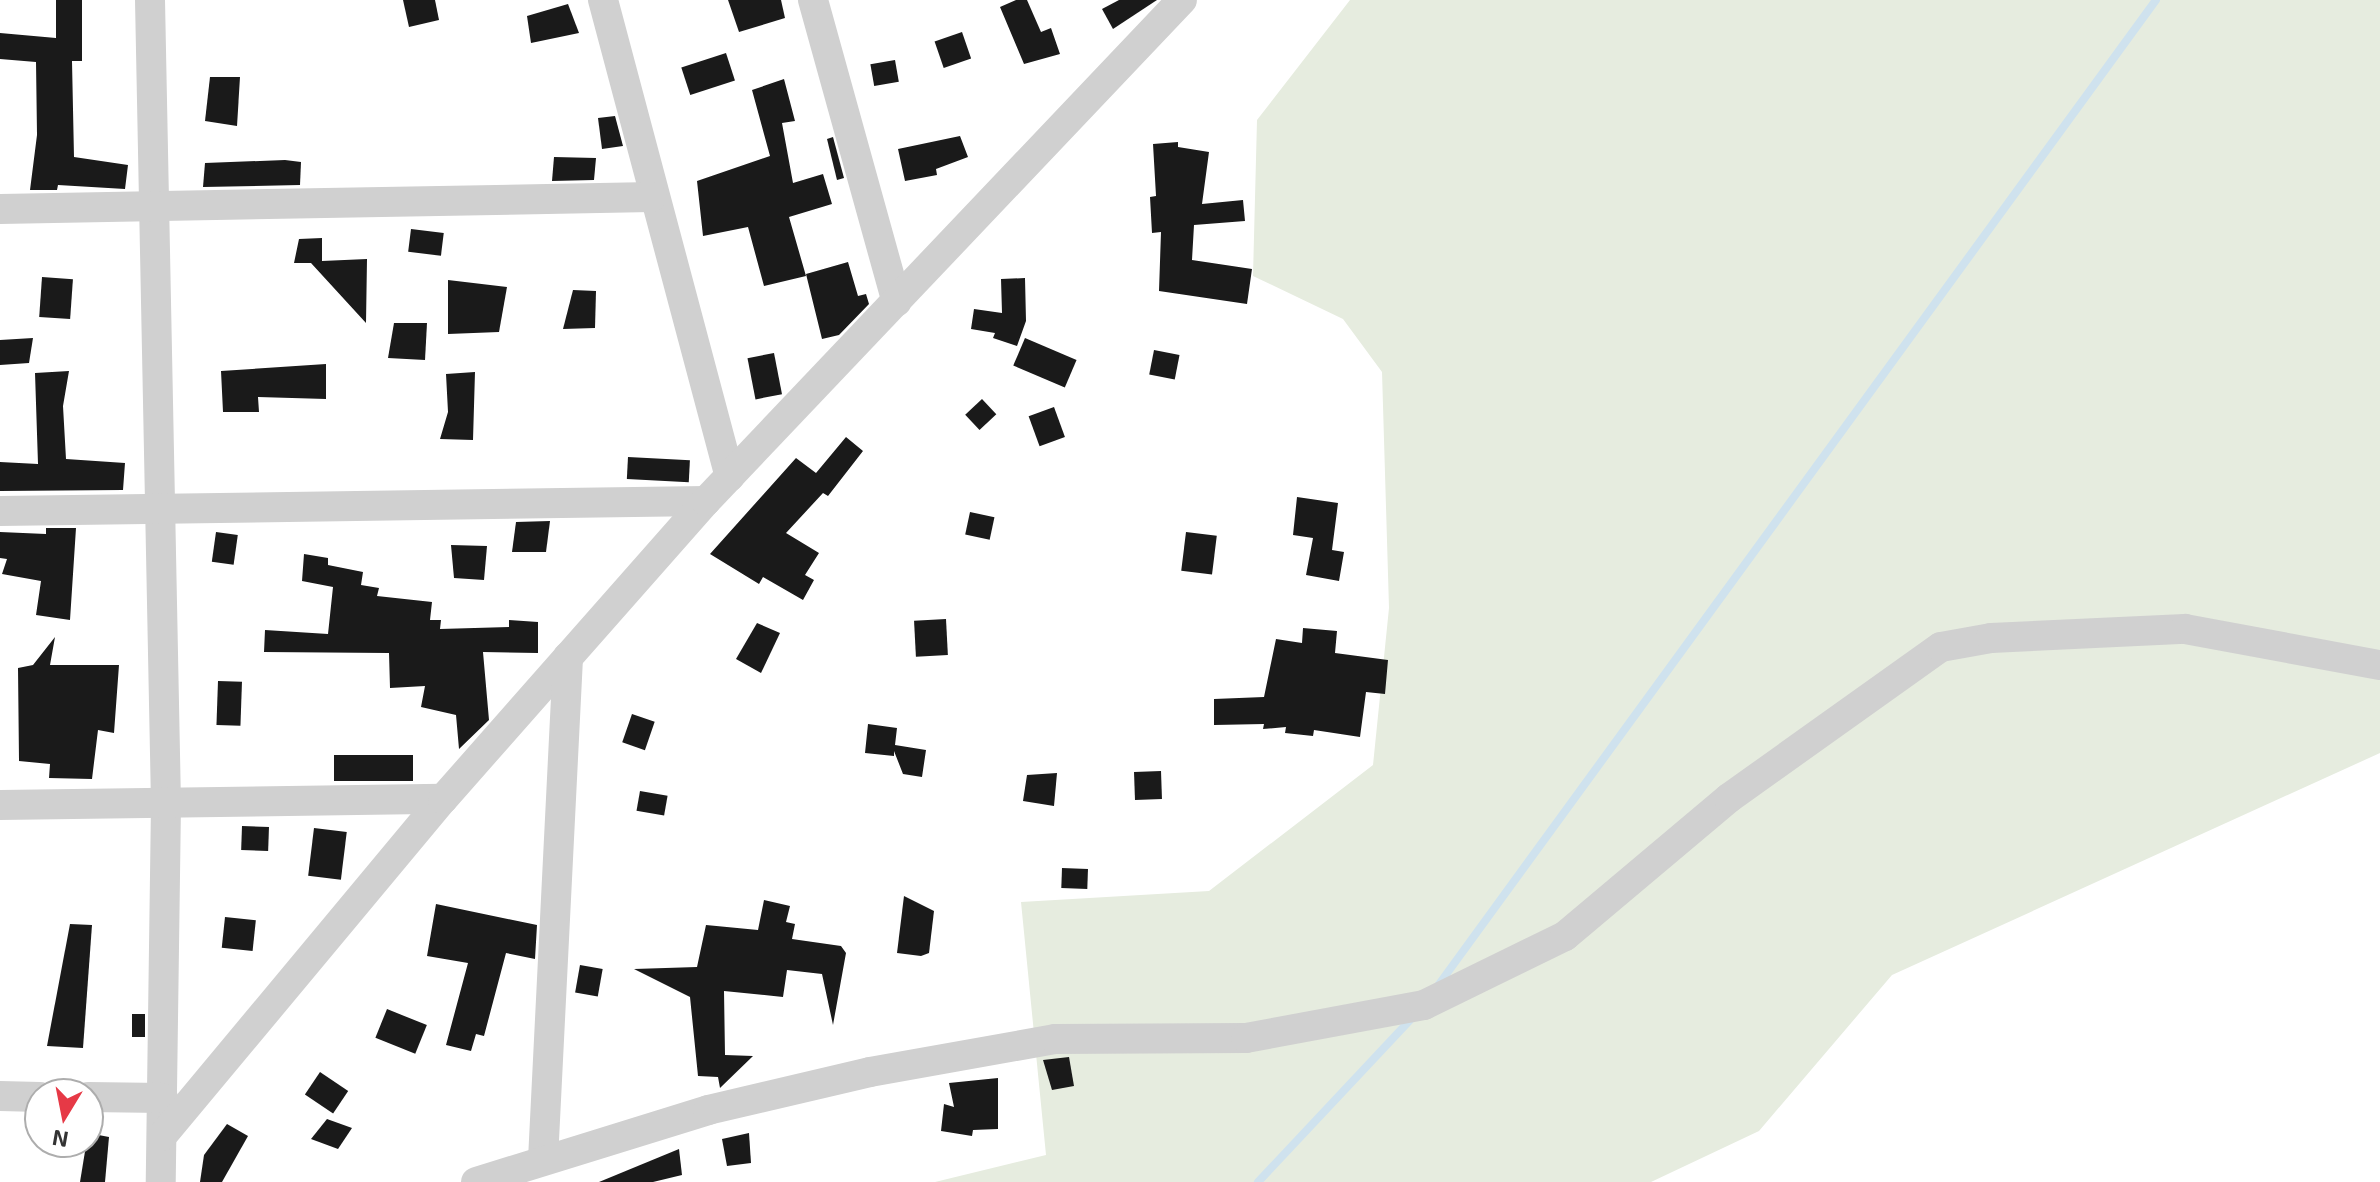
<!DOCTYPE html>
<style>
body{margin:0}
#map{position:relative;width:2380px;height:1182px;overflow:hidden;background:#fff;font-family:"Exo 2",sans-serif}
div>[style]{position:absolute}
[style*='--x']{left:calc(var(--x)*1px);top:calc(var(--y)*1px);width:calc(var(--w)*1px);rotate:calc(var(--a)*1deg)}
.green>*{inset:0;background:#e6ecdf}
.stream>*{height:8px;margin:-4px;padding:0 4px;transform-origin:4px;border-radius:4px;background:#cfe2ee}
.building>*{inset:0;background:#1a1a1a;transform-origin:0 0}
.street>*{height:30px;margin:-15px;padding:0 15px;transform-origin:15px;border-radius:15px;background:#d0d0d0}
span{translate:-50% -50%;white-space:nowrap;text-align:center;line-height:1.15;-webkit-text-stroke:8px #fff;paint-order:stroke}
.north{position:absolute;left:24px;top:1078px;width:80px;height:80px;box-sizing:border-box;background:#fff;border:2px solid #adadad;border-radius:50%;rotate:190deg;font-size:22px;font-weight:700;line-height:32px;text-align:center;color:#333}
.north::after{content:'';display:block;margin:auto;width:28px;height:36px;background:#e63946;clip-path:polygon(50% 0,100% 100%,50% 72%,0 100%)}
</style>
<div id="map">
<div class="green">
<div style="clip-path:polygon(1350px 0,2380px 0,2380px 753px,1892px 975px,1759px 1131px,1651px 1182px,935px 1182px,1046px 1155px,1021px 902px,1209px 891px,1373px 765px,1389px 608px,1382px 372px,1343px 319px,1253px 276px,1257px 120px)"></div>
</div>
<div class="stream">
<div style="--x:1437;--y:987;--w:1221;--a:-53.93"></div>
<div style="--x:1258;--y:1182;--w:228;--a:-46.8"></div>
</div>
<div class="building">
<div style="clip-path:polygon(56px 0,82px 0,82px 61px,72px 61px,74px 157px,128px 165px,125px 189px,58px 185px,57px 190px,30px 190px,37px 135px,36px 62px,0 59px,0 33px,56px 38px)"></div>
<div style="clip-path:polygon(403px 0,435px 0,439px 20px,409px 27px)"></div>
<div style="clip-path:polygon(728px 0,781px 0,785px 18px,739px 32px)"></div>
<div style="clip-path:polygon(1016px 0,1027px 0,1041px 32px,1051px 28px,1060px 54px,1024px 64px,1000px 7px)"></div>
<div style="clip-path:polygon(1119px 0,1157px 0,1113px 29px,1102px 9px)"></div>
<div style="clip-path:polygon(568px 4px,579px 33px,531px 43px,527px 16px)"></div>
<div style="left:962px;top:32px;width:28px;height:29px;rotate:71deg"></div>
<div style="left:726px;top:53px;width:29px;height:47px;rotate:72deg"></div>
<div style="left:895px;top:60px;width:22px;height:25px;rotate:80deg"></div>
<div style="clip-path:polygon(210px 77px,240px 77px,237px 126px,205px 121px)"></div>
<div style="clip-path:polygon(784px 79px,795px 121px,782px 123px,793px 183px,823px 174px,832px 204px,789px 217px,806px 276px,764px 286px,748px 227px,703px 236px,697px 181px,770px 156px,752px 90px)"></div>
<div style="clip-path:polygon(615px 116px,623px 146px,602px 149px,598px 118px)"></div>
<div style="clip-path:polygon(960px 136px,968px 157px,936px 169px,937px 175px,905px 181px,898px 149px)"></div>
<div style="clip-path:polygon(833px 137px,844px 178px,837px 180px,827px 139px)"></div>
<div style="clip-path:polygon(1178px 142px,1178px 147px,1209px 152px,1202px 204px,1243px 200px,1245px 221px,1194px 225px,1192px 260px,1252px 269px,1247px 304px,1159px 291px,1161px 232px,1152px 233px,1150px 197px,1156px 196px,1153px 144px)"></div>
<div style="clip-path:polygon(554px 157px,596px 158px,594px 180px,552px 181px)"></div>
<div style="clip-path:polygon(285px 160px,301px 162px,300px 185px,203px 187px,205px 163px)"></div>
<div style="left:411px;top:229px;width:33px;height:23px;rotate:7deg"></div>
<div style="clip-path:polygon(322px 238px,322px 261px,367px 259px,366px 323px,311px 263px,294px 263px,299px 239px)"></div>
<div style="clip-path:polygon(848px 262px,858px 296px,866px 294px,869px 304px,839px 335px,822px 339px,806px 274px)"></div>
<div style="left:42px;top:277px;width:31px;height:40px;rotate:4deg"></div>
<div style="clip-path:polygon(1025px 278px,1026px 321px,1017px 346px,993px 338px,995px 333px,971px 329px,974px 309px,1002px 313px,1001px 279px)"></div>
<div style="clip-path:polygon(448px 280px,507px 287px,499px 332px,448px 334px)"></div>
<div style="clip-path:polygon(573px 290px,596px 291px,595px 328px,563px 329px)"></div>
<div style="clip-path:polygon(394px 323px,427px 323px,425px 360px,388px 358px)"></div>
<div style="clip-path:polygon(33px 338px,29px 363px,0 365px,0 340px)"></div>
<div style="left:1025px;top:338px;width:56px;height:30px;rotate:23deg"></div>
<div style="left:1154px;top:350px;width:26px;height:25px;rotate:11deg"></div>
<div style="left:774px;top:353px;width:42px;height:27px;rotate:79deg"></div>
<div style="clip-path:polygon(326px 364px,326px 399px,258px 397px,259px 412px,223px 412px,221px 371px)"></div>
<div style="clip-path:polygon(69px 371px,63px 406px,66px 459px,125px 463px,123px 490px,0 491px,0 462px,38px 464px,35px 373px)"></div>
<div style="clip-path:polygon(475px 372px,473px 440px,440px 439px,448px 412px,446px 374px)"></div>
<div style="left:982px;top:399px;width:21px;height:23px;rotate:47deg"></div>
<div style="left:1054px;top:407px;width:32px;height:27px;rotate:70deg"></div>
<div style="clip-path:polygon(846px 437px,863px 451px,828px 496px,823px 493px,786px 533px,819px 553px,805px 575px,814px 580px,803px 600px,763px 577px,759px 584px,710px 554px,796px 458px,816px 473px)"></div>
<div style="left:628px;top:457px;width:62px;height:22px;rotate:3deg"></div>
<div style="clip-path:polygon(1297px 497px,1338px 503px,1332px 550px,1344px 552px,1339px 581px,1306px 575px,1313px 538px,1293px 535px)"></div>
<div style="left:970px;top:512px;width:25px;height:23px;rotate:12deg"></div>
<div style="clip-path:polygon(550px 521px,546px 552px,512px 552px,516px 522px)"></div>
<div style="clip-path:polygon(46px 528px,76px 528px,70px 620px,36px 615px,41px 581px,2px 574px,7px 559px,0 558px,0 532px,46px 534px)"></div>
<div style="left:216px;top:532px;width:22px;height:30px;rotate:8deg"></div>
<div style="left:1186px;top:532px;width:31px;height:39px;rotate:7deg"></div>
<div style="clip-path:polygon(451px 545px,487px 546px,484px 580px,454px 578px)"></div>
<div style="clip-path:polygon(304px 554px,328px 558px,328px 565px,363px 572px,361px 585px,379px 588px,377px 596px,432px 602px,430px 620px,441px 620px,440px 629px,509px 627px,509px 620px,538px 622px,538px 653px,483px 652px,489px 720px,459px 749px,456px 715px,421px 707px,425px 686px,390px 688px,389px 653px,264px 652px,265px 630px,328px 634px,333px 587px,302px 581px)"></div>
<div style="left:946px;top:619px;width:36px;height:32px;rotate:87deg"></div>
<div style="clip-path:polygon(757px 623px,780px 633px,761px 673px,736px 659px)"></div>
<div style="clip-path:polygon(1303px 628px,1337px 631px,1335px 653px,1388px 660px,1385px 694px,1366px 692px,1360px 737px,1314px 730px,1313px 736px,1285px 733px,1286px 727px,1263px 729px,1264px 724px,1214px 725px,1214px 699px,1264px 697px,1276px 639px,1302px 643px)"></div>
<div style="clip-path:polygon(55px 637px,50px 665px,119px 665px,114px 733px,98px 730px,92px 779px,49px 778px,50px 764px,19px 761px,18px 668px,33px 665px)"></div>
<div style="left:218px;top:681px;width:24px;height:44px;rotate:2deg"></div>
<div style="left:632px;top:714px;width:24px;height:30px;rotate:19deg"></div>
<div style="clip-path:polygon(868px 724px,897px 728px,895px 745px,926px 750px,922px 777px,903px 774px,894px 751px,894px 756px,865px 753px)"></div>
<div style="left:334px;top:755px;width:79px;height:26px"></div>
<div style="left:1161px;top:771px;width:28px;height:27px;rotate:88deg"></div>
<div style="clip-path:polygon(1057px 773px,1054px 806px,1023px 801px,1027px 775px)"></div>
<div style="left:640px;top:791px;width:28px;height:20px;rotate:10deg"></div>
<div style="left:242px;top:826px;width:27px;height:24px;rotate:2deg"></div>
<div style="left:314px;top:828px;width:33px;height:48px;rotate:7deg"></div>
<div style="left:1062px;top:868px;width:26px;height:20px;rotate:2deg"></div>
<div style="clip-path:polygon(904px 896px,934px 911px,929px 953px,921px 956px,897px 953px)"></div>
<div style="clip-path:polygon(764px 900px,790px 906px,786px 922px,795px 924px,792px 939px,841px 946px,846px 953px,833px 1025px,822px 974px,787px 970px,783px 997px,724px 991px,725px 1055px,753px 1056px,720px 1088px,718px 1077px,698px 1076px,690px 997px,634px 969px,697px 967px,706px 925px,758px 930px)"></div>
<div style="clip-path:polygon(436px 904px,537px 925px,535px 959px,506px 953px,484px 1036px,476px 1034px,471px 1051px,446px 1045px,468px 963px,427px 956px)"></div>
<div style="left:225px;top:917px;width:31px;height:31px;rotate:6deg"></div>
<div style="clip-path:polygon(70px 924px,92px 925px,83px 1048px,47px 1046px)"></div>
<div style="left:580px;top:965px;width:23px;height:28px;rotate:10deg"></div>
<div style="left:387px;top:1009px;width:43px;height:31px;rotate:22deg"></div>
<div style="left:132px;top:1014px;width:13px;height:23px"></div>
<div style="clip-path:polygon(1069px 1057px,1074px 1086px,1052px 1090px,1043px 1060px)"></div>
<div style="left:320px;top:1072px;width:34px;height:27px;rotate:34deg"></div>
<div style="clip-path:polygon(998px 1078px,998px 1129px,973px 1130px,972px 1136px,941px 1131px,944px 1104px,954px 1107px,949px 1083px)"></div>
<div style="clip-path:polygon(327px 1119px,352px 1128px,338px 1149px,311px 1139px)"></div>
<div style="clip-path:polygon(227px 1124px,248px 1136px,222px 1182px,200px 1182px,204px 1155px)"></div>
<div style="clip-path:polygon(88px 1133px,109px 1137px,105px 1182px,80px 1182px)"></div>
<div style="clip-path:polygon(749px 1133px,751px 1163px,727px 1166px,722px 1139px)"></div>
<div style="clip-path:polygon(679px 1149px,682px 1175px,653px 1182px,599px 1182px)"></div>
</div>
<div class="street">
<div style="--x:150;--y:0;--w:804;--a:88.86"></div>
<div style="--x:166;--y:804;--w:378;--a:90.8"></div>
<div style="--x:603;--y:0;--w:493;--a:75.1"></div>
<div style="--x:813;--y:0;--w:313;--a:74.5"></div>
<div style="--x:0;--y:209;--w:652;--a:-1.05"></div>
<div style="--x:0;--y:511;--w:706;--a:-0.81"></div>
<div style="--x:0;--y:805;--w:443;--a:-0.8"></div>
<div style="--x:0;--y:1096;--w:40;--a:1.4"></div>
<div style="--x:88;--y:1097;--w:75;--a:0.8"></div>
<div style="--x:162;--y:1136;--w:439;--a:-50.2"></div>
<div style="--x:443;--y:799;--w:397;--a:-48.6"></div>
<div style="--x:706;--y:501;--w:691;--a:-46.47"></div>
<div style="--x:543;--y:1160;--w:504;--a:-87.15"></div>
<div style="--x:476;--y:1182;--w:243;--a:-17.2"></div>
<div style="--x:708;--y:1110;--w:166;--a:-13.2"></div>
<div style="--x:870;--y:1072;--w:188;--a:-10.1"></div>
<div style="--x:1055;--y:1039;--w:191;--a:-0.3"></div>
<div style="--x:1246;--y:1038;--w:181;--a:-10.5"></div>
<div style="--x:1424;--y:1005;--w:157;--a:-26.1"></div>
<div style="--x:1565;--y:936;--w:214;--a:-40.1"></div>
<div style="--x:1729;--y:798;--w:260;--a:-35.5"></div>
<div style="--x:1941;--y:647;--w:51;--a:-10.2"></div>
<div style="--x:1991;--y:638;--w:194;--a:-2.7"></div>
<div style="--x:2185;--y:629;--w:198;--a:10.5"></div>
</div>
<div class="north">N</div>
</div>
